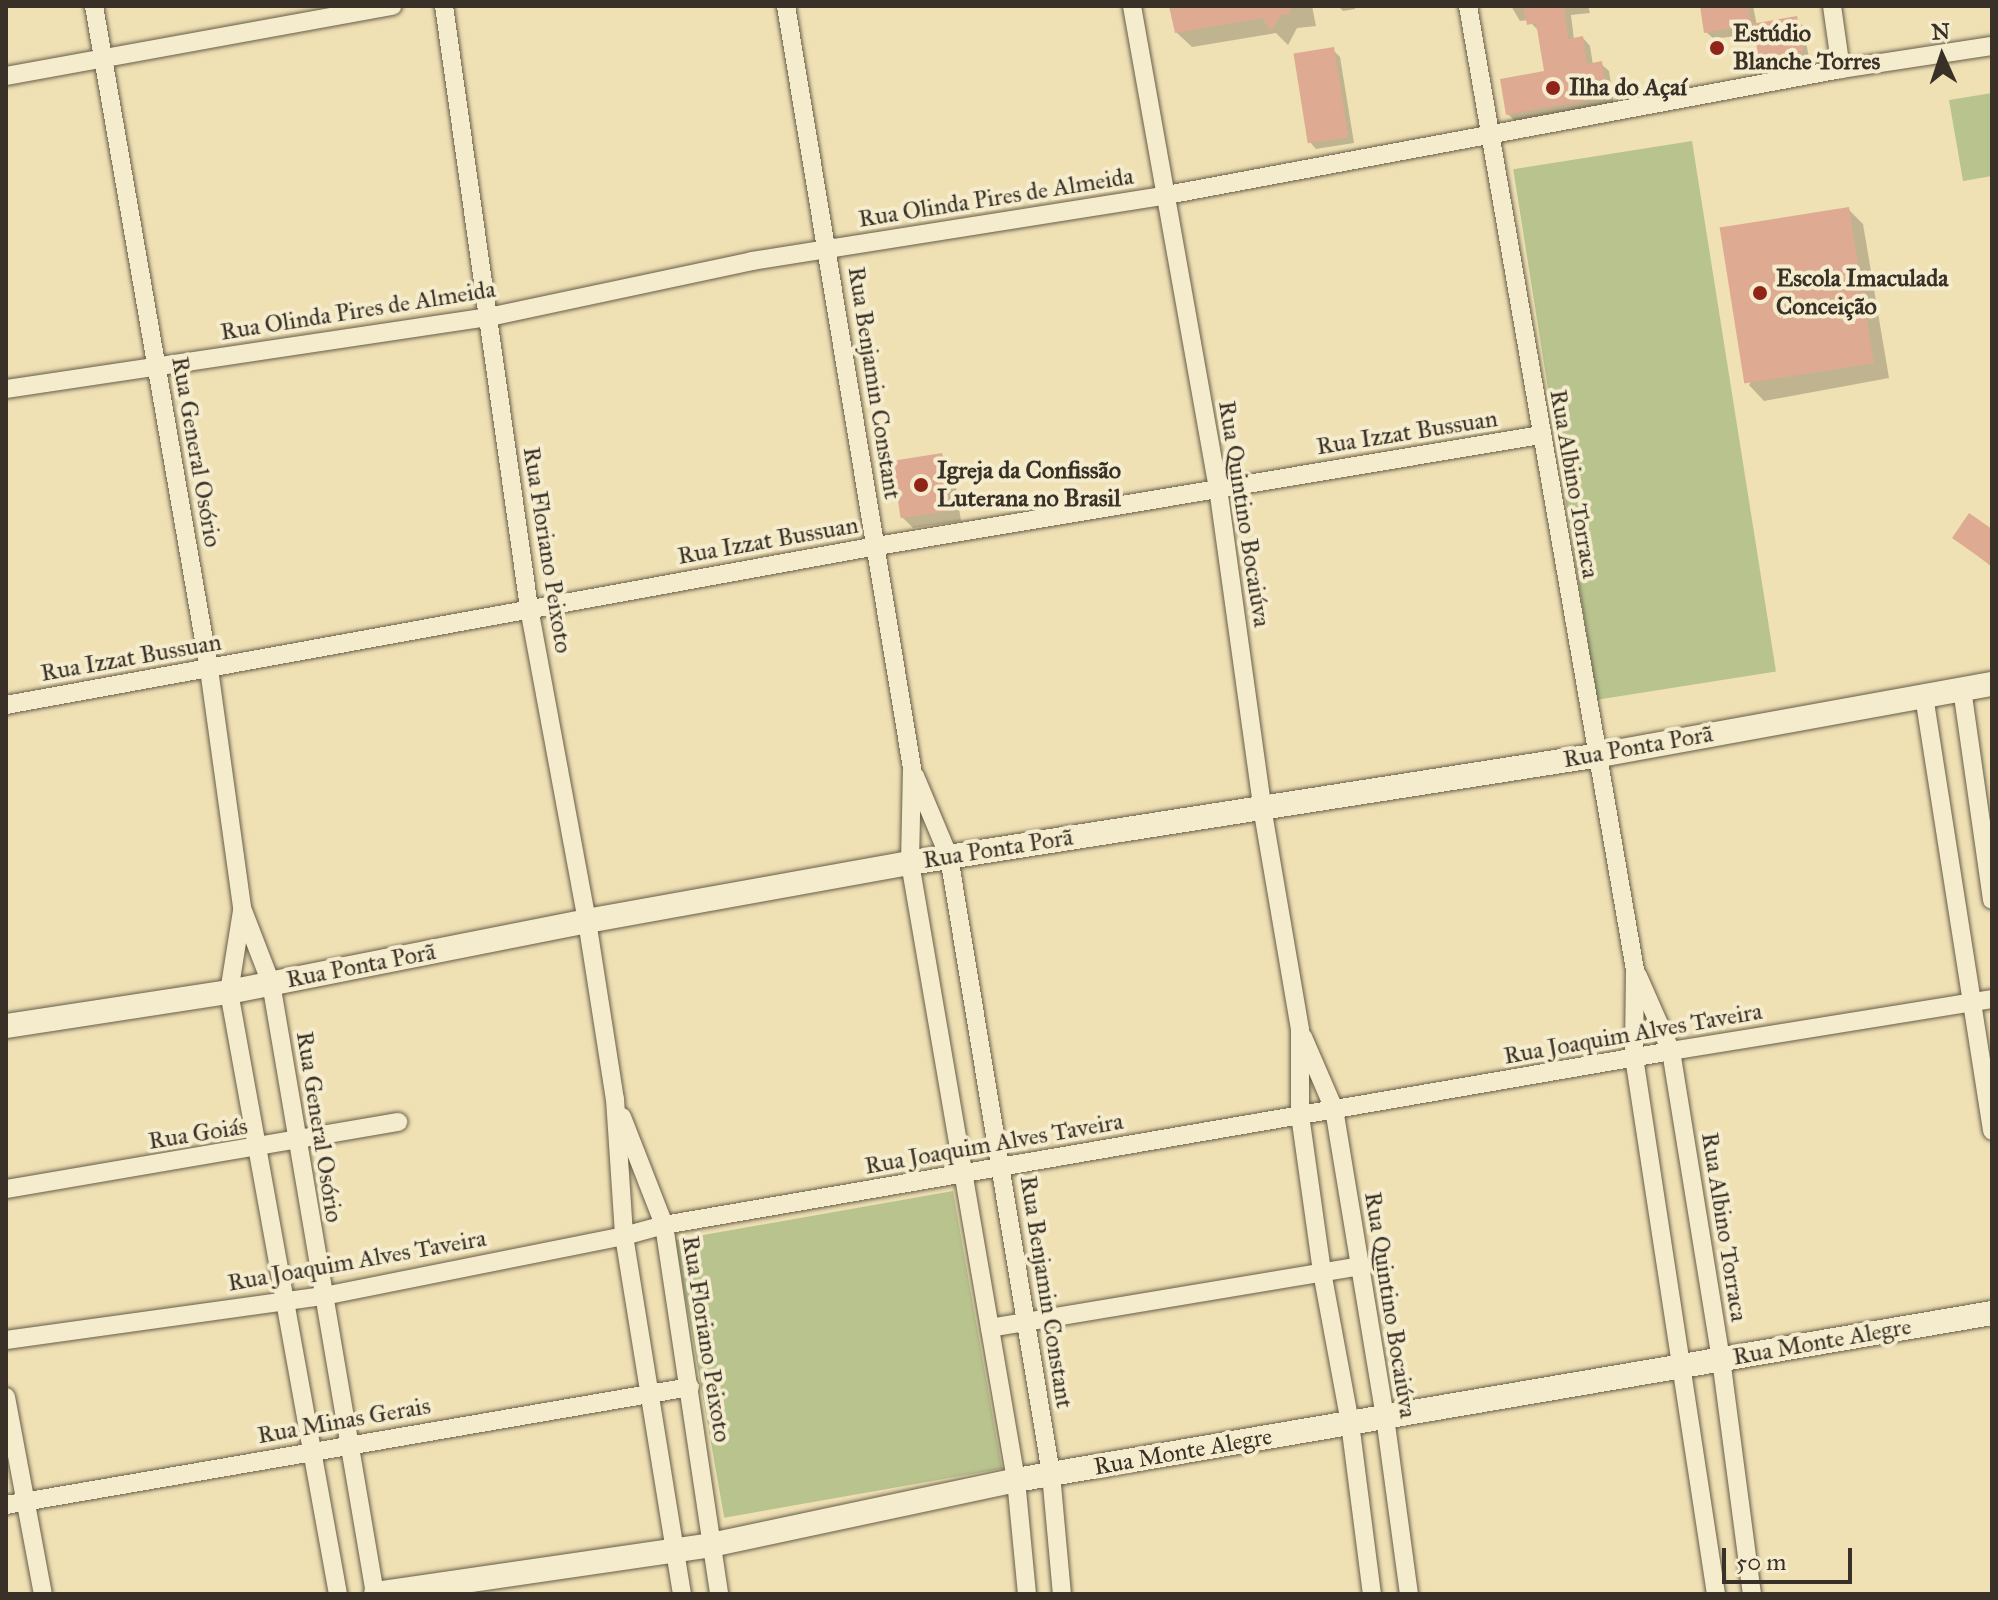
<!DOCTYPE html>
<meta charset="utf-8">
<style>
body{margin:0}
#map{position:relative;width:1998px;height:1600px;overflow:hidden;background:#f0e1b4;font-family:"IM FELL Great Primer",serif}
div>[style]{position:absolute}
[style*='--x']{left:calc(var(--x)*1px);top:calc(var(--y)*1px);width:calc(var(--w)*1px);rotate:calc(var(--a)*1deg)}
.green>*{inset:0;background:#b8c38e;transform-origin:0 0}
.shadow>*{inset:0;background:#0003}
.building>*{inset:0;background:#deaa91;transform-origin:0 0}
.roads{filter:drop-shadow(0 0 2px #675d4a) drop-shadow(0 0 2px #675d4a)}
.minor>*{height:18px;margin:-9px;padding:0 9px;transform-origin:9px;border-radius:9px;background:#f5ecce}
.tertiary>*{height:24px;margin:-12px;padding:0 12px;transform-origin:12px;border-radius:12px;background:#f5ecce}
.dots>*{width:22px;height:22px;translate:-50% -50%;box-sizing:border-box;border:4px solid #f5ecce;border-radius:50%}
span{translate:-50% -50%;white-space:nowrap;text-align:center;line-height:1.15;-webkit-text-stroke:8px #f5ecce;paint-order:stroke}
.poi-label{font-size:24px;color:#393127;font-weight:700}
.left{translate:0 -50%;text-align:left}
.street-label{font-size:24px;color:#393127}
.frame{position:absolute;inset:0;border:8px solid #393127;pointer-events:none}
.north{position:absolute;left:1902px;top:16px;width:80px;height:80px;-webkit-text-stroke:6px #f5ecce;paint-order:stroke;rotate:357deg;font-size:22px;font-weight:700;line-height:32px;text-align:center;color:#393127}
.north::after{content:'';display:block;margin:auto;width:28px;height:36px;background:#393127;clip-path:polygon(50% 0,100% 100%,50% 72%,0 100%)}
.scale{position:absolute;left:1722px;top:1548px;width:130px;height:36px;box-sizing:border-box;border:4px solid #393127;border-top:0;padding-left:10px;font-size:24px;line-height:28px;white-space:nowrap;color:#393127;-webkit-text-stroke:6px #f5ecce;paint-order:stroke}
</style>
<div id="map">
<div class="green">
<div style="clip-path:polygon(1992px 93px,1992px 176px,1963px 181px,1949px 100px)"></div>
<div style="left:1692px;top:141px;width:537px;height:181px;rotate:81deg"></div>
<div style="left:953px;top:1191px;width:282px;height:282px;rotate:80deg"></div>
</div>
<div class="shadow">
<div style="clip-path:polygon(1169px 6px,1312px 6px,1316px 26px,1297px 28px,1288px 45px,1276px 33px,1192px 47px,1176px 32px)"></div>
<div style="clip-path:polygon(1338px 6px,1355px 6px,1355px 9px,1343px 11px)"></div>
<div style="clip-path:polygon(1511px 6px,1588px 6px,1590px 13px,1571px 15px,1574px 40px,1583px 38px,1590px 46px,1593px 65px,1601px 64px,1609px 71px,1614px 104px,1515px 121px,1508px 114px,1547px 73px,1539px 31px,1528px 20px,1520px 21px)"></div>
<div style="clip-path:polygon(1702px 6px,1753px 6px,1757px 26px,1796px 19px,1803px 26px,1809px 58px,1770px 65px,1762px 58px,1757px 33px,1714px 39px,1706px 32px)"></div>
<div style="clip-path:polygon(1333px 50px,1340px 57px,1354px 143px,1316px 149px,1309px 141px)"></div>
<div style="clip-path:polygon(1848px 209px,1863px 224px,1889px 378px,1764px 401px,1749px 385px)"></div>
<div style="clip-path:polygon(942px 455px,953px 467px,961px 521px,913px 528px,902px 517px)"></div>
<div style="clip-path:polygon(1992px 532px,1992px 567px,1955px 538px)"></div>
</div>
<div class="building">
<div style="clip-path:polygon(1169px 6px,1290px 6px,1290px 14px,1281px 15px,1271px 31px,1262px 18px,1175px 33px)"></div>
<div style="clip-path:polygon(1523px 6px,1564px 6px,1568px 39px,1583px 36px,1587px 64px,1602px 61px,1607px 97px,1506px 115px,1500px 79px,1544px 71px,1536px 23px,1527px 25px)"></div>
<div style="clip-path:polygon(1700px 6px,1748px 6px,1752px 25px,1704px 33px)"></div>
<div style="left:1797px;top:16px;width:36px;height:45px;rotate:80deg"></div>
<div style="left:1334px;top:47px;width:91px;height:41px;rotate:81deg"></div>
<div style="left:1849px;top:207px;width:158px;height:131px;rotate:81deg"></div>
<div style="left:942px;top:453px;width:58px;height:51px;rotate:81deg"></div>
<div style="clip-path:polygon(1969px 513px,1992px 529px,1992px 566px,1952px 538px)"></div>
</div>
<div class="roads">
<div class="minor">
<div style="--x:94;--y:6;--w:673;--a:80.16"></div>
<div style="--x:209;--y:669;--w:241;--a:82.1"></div>
<div style="--x:242;--y:908;--w:80;--a:68.9"></div>
<div style="--x:271;--y:983;--w:620;--a:80.34"></div>
<div style="--x:444;--y:6;--w:608;--a:81.96"></div>
<div style="--x:529;--y:608;--w:318;--a:79.5"></div>
<div style="--x:587;--y:921;--w:180;--a:81.1"></div>
<div style="--x:615;--y:1099;--w:137;--a:86.2"></div>
<div style="--x:624;--y:1236;--w:363;--a:80.8"></div>
<div style="--x:786;--y:6;--w:772;--a:80.61"></div>
<div style="--x:912;--y:768;--w:95;--a:91.2"></div>
<div style="--x:910;--y:863;--w:626;--a:80.25"></div>
<div style="--x:1016;--y:1480;--w:115;--a:84.5"></div>
<div style="--x:1132;--y:6;--w:490;--a:79.9"></div>
<div style="--x:1218;--y:488;--w:322;--a:82.1"></div>
<div style="--x:1262;--y:807;--w:226;--a:80.3"></div>
<div style="--x:1300;--y:1030;--w:85;--a:90"></div>
<div style="--x:1300;--y:1115;--w:159;--a:82"></div>
<div style="--x:1322;--y:1272;--w:154;--a:79.5"></div>
<div style="--x:1350;--y:1423;--w:172;--a:82.7"></div>
<div style="--x:1468;--y:6;--w:978;--a:80.17"></div>
<div style="--x:1635;--y:970;--w:87;--a:90.7"></div>
<div style="--x:1634;--y:1057;--w:543;--a:81.32"></div>
<div style="--x:1832;--y:6;--w:64;--a:81.9"></div>
<div style="--x:6;--y:76;--w:393;--a:-10.3"></div>
<div style="--x:6;--y:389;--w:488;--a:-8.5"></div>
<div style="--x:489;--y:317;--w:269;--a:-12"></div>
<div style="--x:752;--y:261;--w:420;--a:-9"></div>
<div style="--x:1167;--y:195;--w:686;--a:-10.59"></div>
<div style="--x:1841;--y:69;--w:153;--a:-8.7"></div>
<div style="--x:1962;--y:689;--w:213;--a:81.9"></div>
<div style="--x:1924;--y:696;--w:440;--a:81.1"></div>
<div style="--x:6;--y:705;--w:885;--a:-10.35"></div>
<div style="--x:877;--y:546;--w:672;--a:-9.5"></div>
<div style="--x:915;--y:776;--w:88;--a:67.2"></div>
<div style="--x:949;--y:857;--w:625;--a:80.61"></div>
<div style="--x:1051;--y:1474;--w:121;--a:84.8"></div>
<div style="--x:242;--y:911;--w:82;--a:99.1"></div>
<div style="--x:229;--y:992;--w:612;--a:79.74"></div>
<div style="--x:1638;--y:976;--w:82;--a:66.3"></div>
<div style="--x:1671;--y:1051;--w:312;--a:80.8"></div>
<div style="--x:1721;--y:1359;--w:237;--a:82.5"></div>
<div style="--x:1303;--y:1037;--w:78;--a:66.7"></div>
<div style="--x:1334;--y:1109;--w:312;--a:80.6"></div>
<div style="--x:1385;--y:1417;--w:179;--a:82.3"></div>
<div style="--x:622;--y:1117;--w:116;--a:68.7"></div>
<div style="--x:664;--y:1225;--w:373;--a:81.5"></div>
<div style="--x:6;--y:1189;--w:398;--a:-9.7"></div>
<div style="--x:990;--y:1328;--w:374;--a:-9.5"></div>
<div style="--x:6;--y:1340;--w:321;--a:-7.9"></div>
<div style="--x:324;--y:1296;--w:306;--a:-11.3"></div>
<div style="--x:624;--y:1236;--w:41;--a:-15.4"></div>
<div style="--x:664;--y:1225;--w:1022;--a:-9.8"></div>
<div style="--x:1671;--y:1051;--w:325;--a:-9.2"></div>
<div style="--x:6;--y:1397;--w:200;--a:79.4"></div>
<div style="--x:6;--y:1505;--w:694;--a:-9.79"></div>
</div>
<div class="tertiary">
<div style="--x:6;--y:1026;--w:226;--a:-8.7"></div>
<div style="--x:229;--y:992;--w:365;--a:-11.2"></div>
<div style="--x:587;--y:921;--w:328;--a:-10.2"></div>
<div style="--x:910;--y:863;--w:698;--a:-8.9"></div>
<div style="--x:1600;--y:755;--w:398;--a:-10.3"></div>
<div style="--x:376;--y:1594;--w:339;--a:-8.3"></div>
<div style="--x:711;--y:1545;--w:312;--a:-12"></div>
<div style="--x:1016;--y:1480;--w:990;--a:-9.71"></div>
</div>
</div>
<div class="dots">
<div style="left:1717px;top:48px;background:#8f2418"></div>
<div style="left:1553px;top:88px;background:#8f2418"></div>
<div style="left:1760px;top:293px;background:#8f2418"></div>
<div style="left:921px;top:485px;background:#8f2418"></div>
</div>
<div class="poi-label">
<span class="left" style="left:1733px;top:48px">Estúdio<br>Blanche Torres</span>
<span class="left" style="left:1569px;top:88px">Ilha do Açaí</span>
<span class="left" style="left:1776px;top:293px">Escola Imaculada<br>Conceição</span>
<span class="left" style="left:937px;top:485px">Igreja da Confissão<br>Luterana no Brasil</span>
</div>
<div class="street-label">
<span style="left:996px;top:198px;rotate:-9deg">Rua Olinda Pires de Almeida</span>
<span style="left:358px;top:311px;rotate:-9deg">Rua Olinda Pires de Almeida</span>
<span style="left:874px;top:383px;rotate:81deg">Rua Benjamin Constant</span>
<span style="left:1407px;top:433px;rotate:-9deg">Rua Izzat Bussuan</span>
<span style="left:196px;top:452px;rotate:80deg">Rua General Osório</span>
<span style="left:1574px;top:484px;rotate:80deg">Rua Albino Torraca</span>
<span style="left:1244px;top:514px;rotate:81deg">Rua Quintino Bocaiúva</span>
<span style="left:768px;top:541px;rotate:-10deg">Rua Izzat Bussuan</span>
<span style="left:547px;top:550px;rotate:81deg">Rua Floriano Peixoto</span>
<span style="left:131px;top:658px;rotate:-10deg">Rua Izzat Bussuan</span>
<span style="left:1638px;top:747px;rotate:-10deg">Rua Ponta Porã</span>
<span style="left:998px;top:849px;rotate:-9deg">Rua Ponta Porã</span>
<span style="left:361px;top:966px;rotate:-11deg">Rua Ponta Porã</span>
<span style="left:1633px;top:1034px;rotate:-10deg">Rua Joaquim Alves Taveira</span>
<span style="left:319px;top:1127px;rotate:81deg">Rua General Osório</span>
<span style="left:198px;top:1134px;rotate:-9deg">Rua Goiás</span>
<span style="left:994px;top:1144px;rotate:-10deg">Rua Joaquim Alves Taveira</span>
<span style="left:1724px;top:1227px;rotate:81deg">Rua Albino Torraca</span>
<span style="left:357px;top:1261px;rotate:-10deg">Rua Joaquim Alves Taveira</span>
<span style="left:1046px;top:1292px;rotate:81deg">Rua Benjamin Constant</span>
<span style="left:1390px;top:1305px;rotate:81deg">Rua Quintino Bocaiúva</span>
<span style="left:706px;top:1339px;rotate:81deg">Rua Floriano Peixoto</span>
<span style="left:1822px;top:1342px;rotate:-10deg">Rua Monte Alegre</span>
<span style="left:344px;top:1421px;rotate:-10deg">Rua Minas Gerais</span>
<span style="left:1183px;top:1452px;rotate:-10deg">Rua Monte Alegre</span>
</div>
<div class="frame"></div>
<div class="north">N</div>
<div class="scale">50 m</div>
</div>
